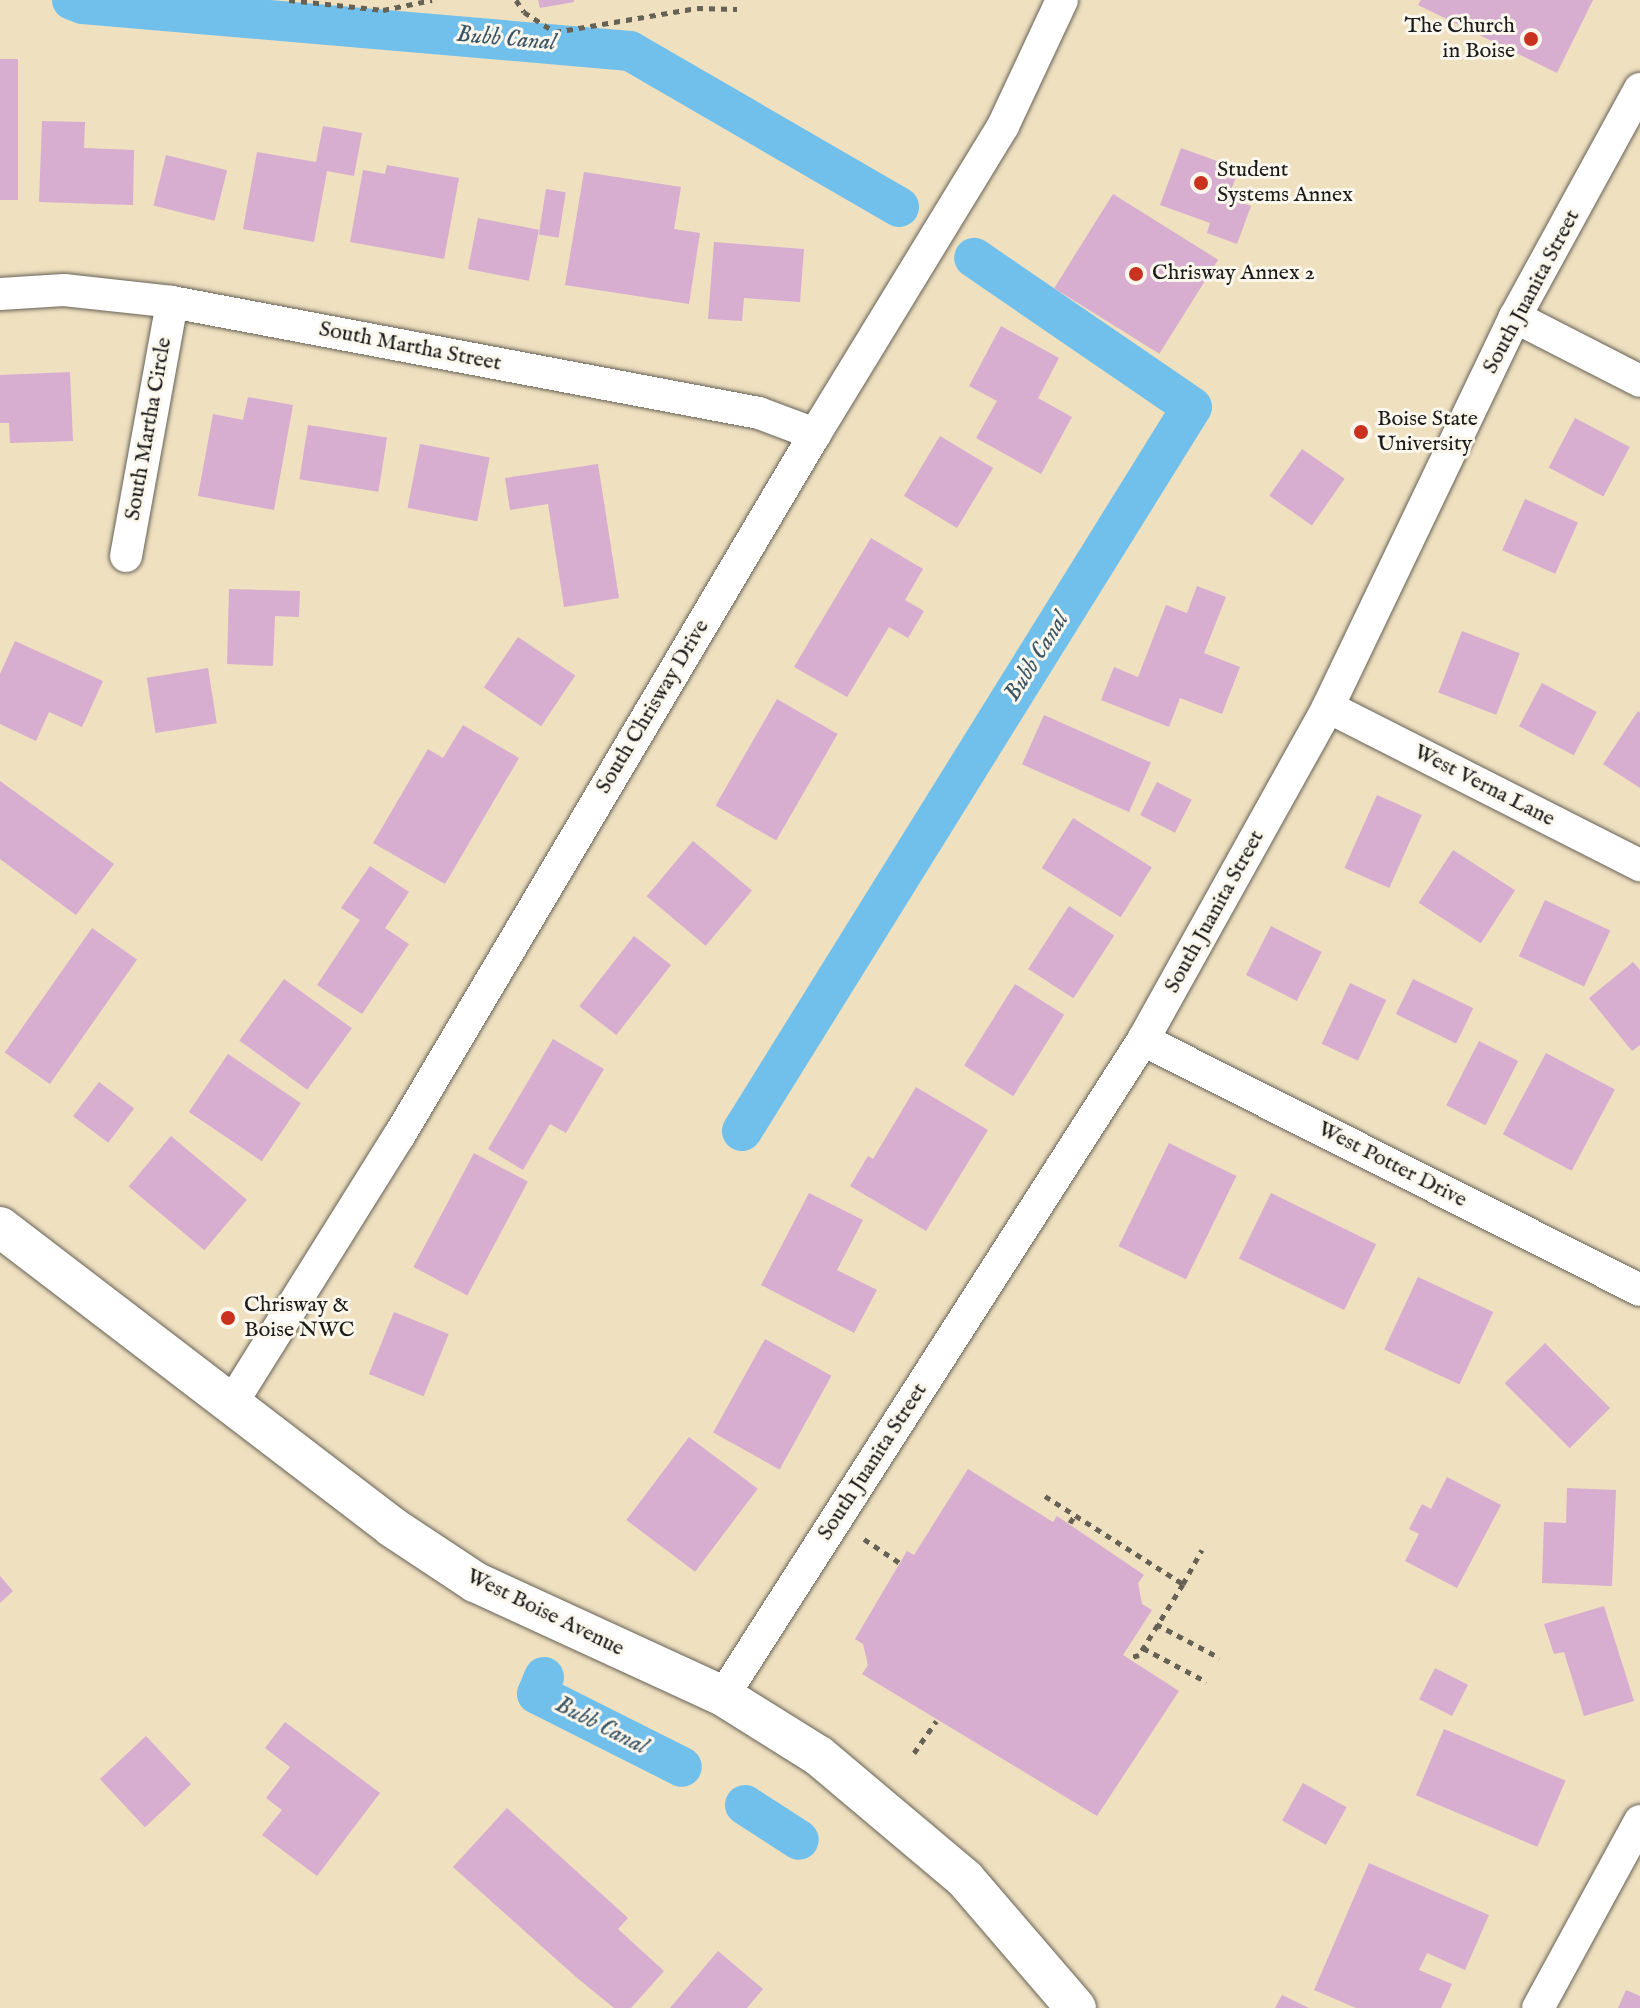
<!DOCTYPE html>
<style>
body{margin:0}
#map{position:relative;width:1640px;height:2008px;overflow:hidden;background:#efe0c0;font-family:"IM FELL English",serif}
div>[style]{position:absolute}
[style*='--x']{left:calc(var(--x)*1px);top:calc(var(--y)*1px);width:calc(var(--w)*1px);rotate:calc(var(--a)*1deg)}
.canal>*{height:40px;margin:-20px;padding:0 20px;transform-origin:20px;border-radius:20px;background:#71c0ec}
.building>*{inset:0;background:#d7add0;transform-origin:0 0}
.path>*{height:5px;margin-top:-2.5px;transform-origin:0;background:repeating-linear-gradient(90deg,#666155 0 6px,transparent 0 12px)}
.roads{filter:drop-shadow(0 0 2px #666155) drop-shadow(0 0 2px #666155)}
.minor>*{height:32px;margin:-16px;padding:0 16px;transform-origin:16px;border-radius:16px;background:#fff}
.tertiary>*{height:40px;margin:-20px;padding:0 20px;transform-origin:20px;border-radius:20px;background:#fff}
.dots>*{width:22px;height:22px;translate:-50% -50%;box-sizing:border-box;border:4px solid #fbf7ec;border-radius:50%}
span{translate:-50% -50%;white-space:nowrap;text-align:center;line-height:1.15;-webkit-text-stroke:6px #fbf7ec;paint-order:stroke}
.poi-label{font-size:22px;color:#1c1c1c}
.right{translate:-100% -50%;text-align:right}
.left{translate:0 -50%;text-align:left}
.street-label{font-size:22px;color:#1c1c1c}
.water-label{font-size:24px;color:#3a5565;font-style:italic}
</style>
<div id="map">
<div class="canal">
<div style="--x:72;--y:0;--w:12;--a:20"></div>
<div style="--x:83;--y:4;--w:549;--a:4.91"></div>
<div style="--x:630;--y:51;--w:311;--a:30.1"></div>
<div style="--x:742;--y:1131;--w:852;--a:-58.14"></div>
<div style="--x:1192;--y:407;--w:264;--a:-145.6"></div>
<div style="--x:544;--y:1677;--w:18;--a:112"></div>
<div style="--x:537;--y:1694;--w:162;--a:26.7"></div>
<div style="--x:745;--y:1805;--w:64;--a:32.9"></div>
</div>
<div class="building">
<div style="clip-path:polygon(538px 0,574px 0,574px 2px,540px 8px)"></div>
<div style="clip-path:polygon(1421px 0,1593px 0,1557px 73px,1418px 5px)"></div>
<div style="left:0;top:59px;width:18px;height:141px"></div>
<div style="clip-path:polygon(42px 121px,85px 122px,84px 148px,134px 150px,133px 205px,39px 202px)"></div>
<div style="clip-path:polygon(323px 126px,362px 133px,354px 176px,327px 171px,314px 242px,243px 229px,257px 152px,316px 162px)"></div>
<div style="clip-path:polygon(1181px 148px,1239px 169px,1228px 198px,1251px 206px,1237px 244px,1207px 233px,1210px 223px,1160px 205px)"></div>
<div style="left:166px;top:155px;width:63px;height:52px;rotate:14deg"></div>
<div style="clip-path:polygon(387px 165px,459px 178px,444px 259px,350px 242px,363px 170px,385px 174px)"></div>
<div style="clip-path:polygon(584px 172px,681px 187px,674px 229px,700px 233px,689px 304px,565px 285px)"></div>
<div style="left:546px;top:189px;width:20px;height:46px;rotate:9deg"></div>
<div style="left:1113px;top:194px;width:124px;height:111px;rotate:32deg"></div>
<div style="left:478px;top:218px;width:62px;height:52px;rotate:11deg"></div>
<div style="clip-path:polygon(714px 242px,804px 249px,800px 302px,744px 298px,742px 321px,708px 319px)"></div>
<div style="clip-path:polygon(1001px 326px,1059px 358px,1038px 398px,1072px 417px,1041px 474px,976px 438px,997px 401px,969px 386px)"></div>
<div style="clip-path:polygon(70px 372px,73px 441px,10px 443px,9px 423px,0 423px,0 375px)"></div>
<div style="clip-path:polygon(248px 397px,293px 405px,274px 510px,198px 496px,213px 414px,243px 420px)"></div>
<div style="left:1575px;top:418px;width:62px;height:56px;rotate:28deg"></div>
<div style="left:308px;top:425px;width:80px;height:55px;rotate:9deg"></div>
<div style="left:940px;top:436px;width:62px;height:70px;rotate:31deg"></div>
<div style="left:420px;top:444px;width:71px;height:65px;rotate:11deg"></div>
<div style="left:1302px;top:449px;width:52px;height:57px;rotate:35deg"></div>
<div style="clip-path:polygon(598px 464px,619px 598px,564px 607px,548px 504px,510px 510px,505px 478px)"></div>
<div style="left:1525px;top:499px;width:58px;height:56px;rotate:24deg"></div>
<div style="clip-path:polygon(871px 538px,923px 569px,905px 600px,924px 611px,908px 638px,889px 627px,847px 697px,794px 667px)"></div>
<div style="clip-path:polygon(1197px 586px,1226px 597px,1204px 653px,1240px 667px,1222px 714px,1180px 698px,1169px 727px,1101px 700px,1114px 667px,1138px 677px,1166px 605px,1187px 613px)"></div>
<div style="clip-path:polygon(229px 589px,300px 591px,299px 617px,275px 616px,273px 666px,227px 664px)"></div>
<div style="left:1462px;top:631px;width:62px;height:66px;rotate:21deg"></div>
<div style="left:518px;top:637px;width:69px;height:61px;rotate:34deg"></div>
<div style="clip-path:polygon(15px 641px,103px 681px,82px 727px,49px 712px,36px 741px,0 724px,0 674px)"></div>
<div style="left:208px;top:668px;width:56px;height:62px;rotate:81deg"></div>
<div style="left:1542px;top:683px;width:62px;height:49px;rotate:28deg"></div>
<div style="left:777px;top:699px;width:70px;height:123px;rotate:30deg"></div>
<div style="clip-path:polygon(1638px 711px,1640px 713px,1640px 788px,1603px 764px)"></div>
<div style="left:1044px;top:715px;width:117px;height:54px;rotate:24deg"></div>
<div style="clip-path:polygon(463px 725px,519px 758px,445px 884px,373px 843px,428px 749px,443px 758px)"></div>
<div style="clip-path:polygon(0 781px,114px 864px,76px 915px,0 859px)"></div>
<div style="left:1157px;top:782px;width:39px;height:37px;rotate:27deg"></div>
<div style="left:1377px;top:795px;width:49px;height:80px;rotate:24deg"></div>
<div style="left:1073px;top:818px;width:93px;height:59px;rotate:32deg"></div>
<div style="left:693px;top:841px;width:77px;height:72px;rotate:40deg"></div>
<div style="left:1453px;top:850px;width:74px;height:63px;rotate:33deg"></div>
<div style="clip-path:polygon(370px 866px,409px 892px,385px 928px,409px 944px,362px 1014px,317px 985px,360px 920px,341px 908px)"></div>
<div style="left:1545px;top:900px;width:72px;height:62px;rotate:25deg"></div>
<div style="left:1069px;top:906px;width:54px;height:75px;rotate:33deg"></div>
<div style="left:1271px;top:926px;width:57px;height:55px;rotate:27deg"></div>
<div style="left:92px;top:928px;width:55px;height:152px;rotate:35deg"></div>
<div style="left:634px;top:936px;width:47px;height:89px;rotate:38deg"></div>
<div style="clip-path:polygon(1633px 962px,1640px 970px,1640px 1045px,1632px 1051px,1589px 998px)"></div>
<div style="left:284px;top:979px;width:84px;height:76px;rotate:36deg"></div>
<div style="left:1413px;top:979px;width:67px;height:39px;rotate:26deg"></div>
<div style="left:1350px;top:983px;width:40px;height:67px;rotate:25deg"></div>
<div style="left:1015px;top:984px;width:58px;height:96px;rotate:32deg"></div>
<div style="clip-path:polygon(553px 1039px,604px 1069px,566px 1133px,550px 1124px,523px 1170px,488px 1149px)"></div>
<div style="left:1479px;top:1041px;width:44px;height:72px;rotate:27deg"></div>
<div style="left:1546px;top:1053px;width:78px;height:92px;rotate:28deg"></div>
<div style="left:228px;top:1054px;width:88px;height:70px;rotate:34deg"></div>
<div style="left:99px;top:1082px;width:44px;height:43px;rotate:37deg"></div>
<div style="clip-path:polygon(916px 1087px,988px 1130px,926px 1231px,850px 1186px,868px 1156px,873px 1159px)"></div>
<div style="left:171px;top:1136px;width:99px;height:66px;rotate:40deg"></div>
<div style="left:1169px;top:1143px;width:75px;height:115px;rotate:26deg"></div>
<div style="left:474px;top:1153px;width:61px;height:129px;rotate:28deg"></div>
<div style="clip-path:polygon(809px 1193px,863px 1220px,837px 1270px,877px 1290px,854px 1333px,761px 1285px)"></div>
<div style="left:1271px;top:1193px;width:117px;height:73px;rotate:26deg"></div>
<div style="left:1418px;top:1277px;width:83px;height:80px;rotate:25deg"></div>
<div style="left:394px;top:1312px;width:59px;height:67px;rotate:22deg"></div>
<div style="left:765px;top:1339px;width:76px;height:107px;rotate:29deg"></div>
<div style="left:1545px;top:1343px;width:92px;height:57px;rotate:45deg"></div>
<div style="left:689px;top:1437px;width:86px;height:104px;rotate:37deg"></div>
<div style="clip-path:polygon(968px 1469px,1053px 1522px,1057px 1516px,1144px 1575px,1138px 1583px,1142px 1604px,1152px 1610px,1123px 1655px,1179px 1691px,1097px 1816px,862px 1674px,868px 1665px,863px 1644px,855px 1639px,907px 1551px,914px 1555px)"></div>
<div style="clip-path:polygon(1447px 1477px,1501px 1505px,1457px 1588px,1405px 1561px,1419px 1534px,1409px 1529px,1422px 1504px,1431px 1509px)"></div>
<div style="clip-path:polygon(1567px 1488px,1616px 1490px,1612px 1586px,1542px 1583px,1544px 1522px,1566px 1523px)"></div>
<div style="clip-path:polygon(0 1576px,13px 1591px,0 1603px)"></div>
<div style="clip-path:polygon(1604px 1606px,1634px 1701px,1584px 1716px,1564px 1652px,1554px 1654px,1544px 1624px)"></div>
<div style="left:1435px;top:1668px;width:37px;height:35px;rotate:27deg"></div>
<div style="clip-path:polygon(285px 1722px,380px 1793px,317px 1876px,262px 1835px,282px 1810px,266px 1798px,290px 1767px,265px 1748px)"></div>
<div style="left:1444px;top:1729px;width:132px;height:72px;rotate:23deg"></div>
<div style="left:146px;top:1736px;width:66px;height:63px;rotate:47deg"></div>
<div style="left:1303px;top:1783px;width:50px;height:43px;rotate:29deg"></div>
<div style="clip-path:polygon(507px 1808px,628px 1918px,618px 1929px,664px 1971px,631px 2008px,614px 2008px,576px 1977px,453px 1867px)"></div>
<div style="clip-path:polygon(1369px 1863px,1489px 1915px,1465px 1970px,1427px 1953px,1419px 1970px,1452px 1984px,1441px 2008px,1356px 2008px,1314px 1990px)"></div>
<div style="clip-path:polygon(718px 1951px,763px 1989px,747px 2008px,670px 2008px)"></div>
<div style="clip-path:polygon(1626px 1990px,1640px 1996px,1640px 2008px,1618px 2008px)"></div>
<div style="clip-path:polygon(1282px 1995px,1309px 2008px,1275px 2008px)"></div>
</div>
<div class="path">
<div style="--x:289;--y:0;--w:95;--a:6.1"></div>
<div style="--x:383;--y:10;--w:50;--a:-11.5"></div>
<div style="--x:516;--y:0;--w:14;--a:56"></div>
<div style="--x:524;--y:12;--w:37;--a:33"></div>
<div style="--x:555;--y:32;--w:144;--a:-9.6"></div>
<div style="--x:697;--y:8;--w:40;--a:1.4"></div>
<div style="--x:1045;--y:1496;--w:164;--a:32.5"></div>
<div style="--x:1183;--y:1584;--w:84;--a:121.8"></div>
<div style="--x:1139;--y:1655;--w:11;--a:165"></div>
<div style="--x:1070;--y:1523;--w:9;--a:-58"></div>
<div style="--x:864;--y:1539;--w:43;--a:33.7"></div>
<div style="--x:1183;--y:1584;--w:39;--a:-61"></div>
<div style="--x:1156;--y:1624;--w:72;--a:28"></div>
<div style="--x:1143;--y:1648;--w:72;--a:28"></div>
<div style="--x:914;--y:1753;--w:39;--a:-55"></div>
</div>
<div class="roads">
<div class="minor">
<div style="--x:0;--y:294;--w:64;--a:-3.6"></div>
<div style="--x:64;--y:290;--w:109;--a:6.3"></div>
<div style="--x:172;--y:302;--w:597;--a:10.71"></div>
<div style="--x:759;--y:413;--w:60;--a:20.6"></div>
<div style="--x:1515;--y:317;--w:140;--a:27.1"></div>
<div style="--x:126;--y:556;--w:258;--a:-79.7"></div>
<div style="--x:1328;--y:707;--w:350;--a:26.9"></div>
<div style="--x:1143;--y:1040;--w:556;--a:26.7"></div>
<div style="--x:230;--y:1406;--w:319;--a:-58"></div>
<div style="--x:399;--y:1136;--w:816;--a:-59.35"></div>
<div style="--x:815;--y:434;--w:361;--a:-58.6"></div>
<div style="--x:1003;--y:126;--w:139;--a:-64.9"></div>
<div style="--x:723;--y:1696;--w:779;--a:-57.37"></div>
<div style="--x:1143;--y:1040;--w:381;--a:-60.9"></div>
<div style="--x:1328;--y:707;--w:433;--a:-64.4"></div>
<div style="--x:1515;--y:317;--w:260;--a:-61.3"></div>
<div style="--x:1538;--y:2008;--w:213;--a:-61.4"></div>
</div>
<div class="tertiary">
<div style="--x:0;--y:1227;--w:494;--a:37.4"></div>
<div style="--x:392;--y:1527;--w:100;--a:33.5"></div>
<div style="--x:475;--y:1582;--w:273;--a:24.7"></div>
<div style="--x:723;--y:1696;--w:113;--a:32"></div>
<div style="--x:819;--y:1756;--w:191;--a:40.1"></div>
<div style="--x:965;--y:1879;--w:170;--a:49.3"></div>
</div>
</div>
<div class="dots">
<div style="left:1531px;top:39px;background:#c8321e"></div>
<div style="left:1201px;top:183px;background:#c8321e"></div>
<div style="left:1136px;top:274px;background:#c8321e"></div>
<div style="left:1361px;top:432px;background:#c8321e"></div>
<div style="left:228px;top:1318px;background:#c8321e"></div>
</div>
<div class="poi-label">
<span class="right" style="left:1515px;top:39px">The Church<br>in Boise</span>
<span class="left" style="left:1217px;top:183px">Student<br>Systems Annex</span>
<span class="left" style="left:1152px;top:274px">Chrisway Annex 2</span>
<span class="left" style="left:1377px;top:432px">Boise State<br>University</span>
<span class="left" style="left:244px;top:1318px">Chrisway &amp;<br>Boise NWC</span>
</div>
<div class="street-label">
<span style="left:1532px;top:292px;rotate:-62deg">South Juanita Street</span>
<span style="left:410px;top:347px;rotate:11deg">South Martha Street</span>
<span style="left:149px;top:429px;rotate:-80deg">South Martha Circle</span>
<span style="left:653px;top:707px;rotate:-59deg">South Chrisway Drive</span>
<span style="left:1484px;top:786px;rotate:27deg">West Verna Lane</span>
<span style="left:1215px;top:912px;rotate:-61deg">South Juanita Street</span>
<span style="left:1392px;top:1165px;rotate:27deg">West Potter Drive</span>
<span style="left:873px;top:1462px;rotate:-57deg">South Juanita Street</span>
<span style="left:545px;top:1613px;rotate:26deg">West Boise Avenue</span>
</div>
<div class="water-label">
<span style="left:506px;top:39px;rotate:5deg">Bubb Canal</span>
<span style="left:1037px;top:657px;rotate:-58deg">Bubb Canal</span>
<span style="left:601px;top:1726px;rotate:27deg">Bubb Canal</span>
</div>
</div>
